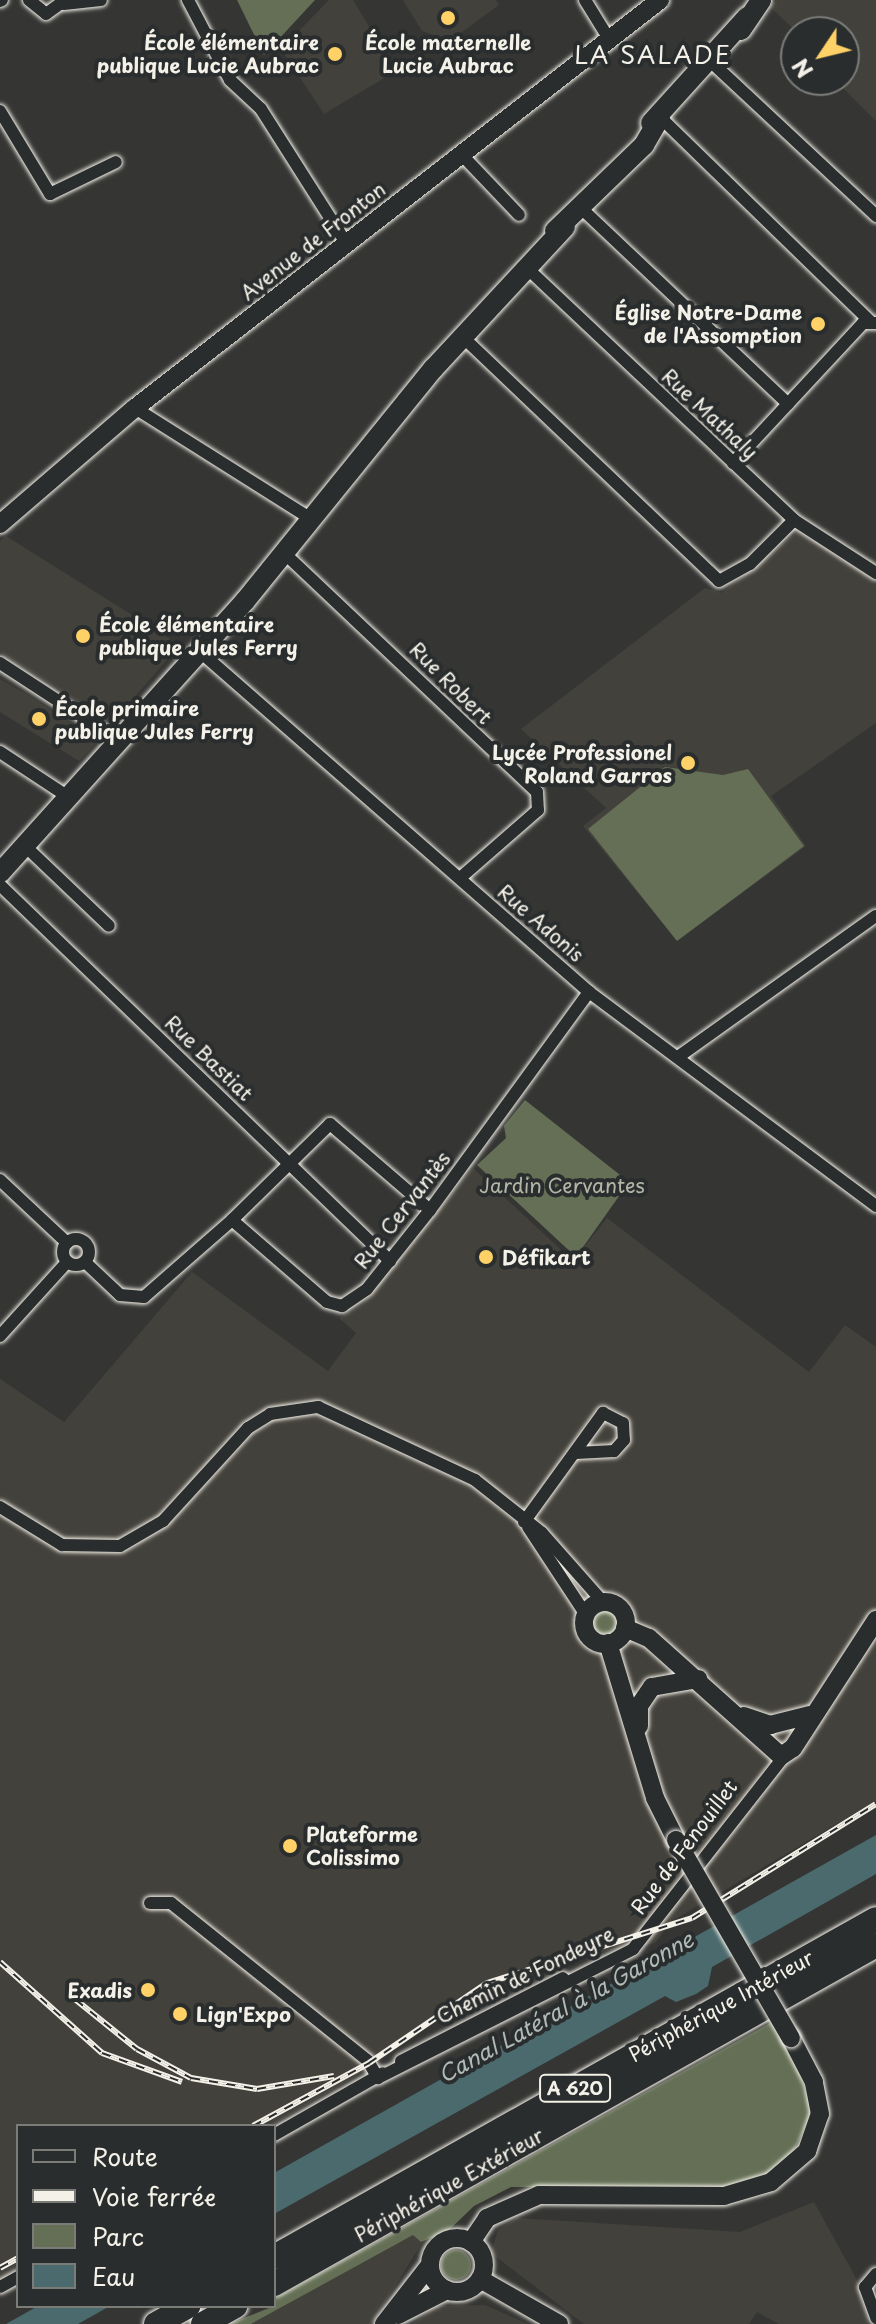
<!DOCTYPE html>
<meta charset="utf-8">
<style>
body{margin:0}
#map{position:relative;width:876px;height:2324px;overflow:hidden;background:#353634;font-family:"Playpen Sans",sans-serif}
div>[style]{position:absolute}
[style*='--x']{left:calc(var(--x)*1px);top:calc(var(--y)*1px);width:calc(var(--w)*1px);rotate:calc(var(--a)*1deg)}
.built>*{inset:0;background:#43413b}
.green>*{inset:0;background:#646f55}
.round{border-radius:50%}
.water>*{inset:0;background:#4b6a6d}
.roads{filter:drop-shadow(0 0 2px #f4f1e8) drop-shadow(0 0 2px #f4f1e8)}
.street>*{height:12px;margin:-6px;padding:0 6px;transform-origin:6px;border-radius:6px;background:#2a2d2e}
.street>.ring{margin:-6px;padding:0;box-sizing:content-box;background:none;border:12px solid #2a2d2e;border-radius:50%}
.secondary>*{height:18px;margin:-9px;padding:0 9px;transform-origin:9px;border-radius:9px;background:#2a2d2e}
.secondary>.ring{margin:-9px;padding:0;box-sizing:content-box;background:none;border:18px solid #2a2d2e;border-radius:50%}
.primary>*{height:20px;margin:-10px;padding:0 10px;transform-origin:10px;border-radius:10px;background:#2a2d2e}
.highway>*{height:24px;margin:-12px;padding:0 12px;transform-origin:12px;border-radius:12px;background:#2a2d2e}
.rail>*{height:6px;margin-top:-3px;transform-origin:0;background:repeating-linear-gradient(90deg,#2a2d2e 0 9px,#f4f1e8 0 18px);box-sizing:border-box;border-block:2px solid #f4f1e8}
.bridges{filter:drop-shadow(0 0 2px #f4f1e8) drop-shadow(0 0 2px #f4f1e8)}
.secondary-bridge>*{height:18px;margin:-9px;padding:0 9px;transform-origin:9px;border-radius:9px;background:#2a2d2e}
.dots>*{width:22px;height:22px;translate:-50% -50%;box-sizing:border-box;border:4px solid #2a2d2e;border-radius:50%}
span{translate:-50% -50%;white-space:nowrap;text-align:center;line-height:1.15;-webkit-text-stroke:8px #2a2d2e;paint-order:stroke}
.shield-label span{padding:2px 6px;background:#2a2d2e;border:2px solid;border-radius:6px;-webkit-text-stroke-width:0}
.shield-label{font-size:18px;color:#f4f1e8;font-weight:700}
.poi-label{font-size:20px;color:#f4f1e8;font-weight:700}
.right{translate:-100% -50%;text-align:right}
.left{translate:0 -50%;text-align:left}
.street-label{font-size:20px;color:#f4f1e8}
.park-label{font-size:20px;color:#b3b6a6}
.water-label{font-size:22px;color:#b0bbb7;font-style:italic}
.quarter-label{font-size:24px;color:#f4f1e8;letter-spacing:2px}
.legend{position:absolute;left:16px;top:2124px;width:260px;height:184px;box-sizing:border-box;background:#2a2d2e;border:2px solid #7b7b78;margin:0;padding:10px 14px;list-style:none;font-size:24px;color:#f4f1e8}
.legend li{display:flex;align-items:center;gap:16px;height:40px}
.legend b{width:40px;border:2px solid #7b7b78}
.north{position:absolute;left:780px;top:16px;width:80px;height:80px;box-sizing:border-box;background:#2a2d2e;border:2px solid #7b7b78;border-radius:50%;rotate:235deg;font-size:22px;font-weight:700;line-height:32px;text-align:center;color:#f4f1e8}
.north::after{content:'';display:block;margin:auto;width:28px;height:36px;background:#ffd166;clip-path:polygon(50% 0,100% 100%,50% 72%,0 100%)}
</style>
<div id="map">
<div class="built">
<div style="clip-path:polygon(329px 0,353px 0,396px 71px,324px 114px,281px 49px)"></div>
<div style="clip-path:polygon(403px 0,496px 0,499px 5px,450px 41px,422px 31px)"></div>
<div style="clip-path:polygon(776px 0,876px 0,876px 121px,835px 80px,844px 80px,844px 32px,797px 32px,770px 7px)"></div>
<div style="clip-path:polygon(800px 530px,876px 580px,876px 723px,771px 796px,806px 846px,677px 941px,583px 826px,606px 808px,521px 729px,705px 588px,722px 593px)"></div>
<div style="clip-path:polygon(6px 536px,180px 645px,112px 723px,0 652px,0 541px)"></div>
<div style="clip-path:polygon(0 679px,29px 696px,98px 741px,79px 761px,0 712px)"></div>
<div style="clip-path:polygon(473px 1168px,573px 1261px,607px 1218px,809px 1372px,845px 1325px,876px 1347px,876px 1801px,672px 1921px,655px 1943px,566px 1958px,467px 1996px,363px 2072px,270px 2126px,18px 2126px,18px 2271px,0 2281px,0 1379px,64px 1422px,192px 1272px,328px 1371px,356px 1333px,339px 1318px,362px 1305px)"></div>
<div style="clip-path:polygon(814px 2202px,857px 2280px,868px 2324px,779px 2324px,757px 2312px,749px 2324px,584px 2324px,491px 2253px,498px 2230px,517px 2218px,740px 2232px)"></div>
<div style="clip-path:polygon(414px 2234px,423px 2241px,372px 2324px,251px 2324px)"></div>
<div style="clip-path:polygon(485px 2305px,528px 2324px,412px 2324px,438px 2306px)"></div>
</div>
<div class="green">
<div style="clip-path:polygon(237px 0,315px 0,264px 55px)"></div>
<div style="clip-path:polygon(665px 767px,723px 775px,748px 769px,804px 846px,677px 941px,588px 829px)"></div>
<div style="clip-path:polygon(525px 1100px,629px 1182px,576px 1257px,477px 1165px,506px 1138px,504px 1126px)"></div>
<div class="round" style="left:591px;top:1609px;width:28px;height:28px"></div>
<div style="clip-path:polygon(772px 2022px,798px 2067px,812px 2112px,792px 2155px,762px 2177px,729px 2189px,511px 2187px,474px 2206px,448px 2231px,421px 2242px,413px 2235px,251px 2324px,229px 2324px,274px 2306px,274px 2299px)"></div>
<div class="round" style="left:441px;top:2250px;width:30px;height:30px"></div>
</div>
<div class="water">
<div style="clip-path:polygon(876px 1835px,876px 1874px,712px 1967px,708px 1986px,696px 1994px,676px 2002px,665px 1996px,274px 2214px,274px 2173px)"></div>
<div style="clip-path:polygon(38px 2306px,110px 2306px,78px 2324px,6px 2324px)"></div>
</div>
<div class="roads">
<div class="street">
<div style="--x:29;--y:0;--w:22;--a:39"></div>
<div style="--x:46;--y:14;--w:24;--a:-36"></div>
<div style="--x:188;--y:0;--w:90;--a:62.3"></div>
<div style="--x:230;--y:80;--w:42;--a:43.1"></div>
<div style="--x:261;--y:109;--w:159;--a:57.6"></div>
<div style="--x:585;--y:0;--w:46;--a:58.4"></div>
<div style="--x:0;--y:1;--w:2;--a:-27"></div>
<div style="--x:64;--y:4;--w:37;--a:-6"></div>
<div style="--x:709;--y:60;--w:229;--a:43"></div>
<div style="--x:0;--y:111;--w:97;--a:58.9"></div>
<div style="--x:50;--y:194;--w:73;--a:-25.9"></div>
<div style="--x:660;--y:117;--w:293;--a:44.2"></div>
<div style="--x:461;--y:154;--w:84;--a:46.4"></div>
<div style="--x:581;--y:208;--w:285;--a:43.4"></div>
<div style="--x:528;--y:269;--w:366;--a:43.3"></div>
<div style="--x:794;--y:520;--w:98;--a:32.9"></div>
<div style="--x:466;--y:340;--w:349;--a:43.6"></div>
<div style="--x:719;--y:581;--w:35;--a:-29"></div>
<div style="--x:750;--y:564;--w:62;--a:-45"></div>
<div style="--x:135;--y:408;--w:207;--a:32.2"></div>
<div style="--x:733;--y:463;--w:191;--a:-47.1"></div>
<div style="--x:863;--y:323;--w:13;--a:0"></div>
<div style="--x:282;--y:551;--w:351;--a:43.4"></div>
<div style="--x:537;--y:792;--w:18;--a:87"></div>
<div style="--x:538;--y:810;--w:103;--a:138.9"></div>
<div style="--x:197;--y:649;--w:521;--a:41.19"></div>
<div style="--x:589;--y:992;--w:358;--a:36.7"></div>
<div style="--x:0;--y:663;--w:141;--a:33.1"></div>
<div style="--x:0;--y:752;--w:80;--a:33.3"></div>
<div style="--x:24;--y:845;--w:117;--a:43.6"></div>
<div style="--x:0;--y:885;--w:542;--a:43.95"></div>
<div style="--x:678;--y:1057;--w:243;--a:-35.5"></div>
<div style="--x:0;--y:1180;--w:92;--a:43.2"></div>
<div style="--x:430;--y:1210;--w:132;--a:-139.3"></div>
<div style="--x:330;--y:1124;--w:137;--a:135.6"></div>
<div style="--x:232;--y:1220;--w:125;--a:40.8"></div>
<div style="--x:327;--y:1302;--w:16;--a:15"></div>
<div style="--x:342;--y:1306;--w:30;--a:-34"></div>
<div style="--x:367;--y:1289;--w:101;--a:-51.4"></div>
<div style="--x:430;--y:1210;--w:270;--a:-53.9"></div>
<div class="ring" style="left:63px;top:1239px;width:14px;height:14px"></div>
<div style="--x:85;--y:1262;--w:48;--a:43.3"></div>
<div style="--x:120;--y:1295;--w:24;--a:5"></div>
<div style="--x:144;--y:1297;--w:117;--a:-41.2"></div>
<div style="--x:0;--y:1336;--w:100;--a:-47.8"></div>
<div style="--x:0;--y:1507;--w:73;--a:31.5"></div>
<div style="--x:62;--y:1545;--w:58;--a:1"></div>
<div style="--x:120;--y:1546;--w:50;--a:-30.2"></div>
<div style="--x:163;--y:1521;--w:126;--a:-47.6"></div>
<div style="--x:248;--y:1428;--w:26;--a:-32"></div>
<div style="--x:270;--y:1414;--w:49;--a:-8.3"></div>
<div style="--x:318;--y:1407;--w:173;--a:24.9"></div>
<div style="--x:475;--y:1480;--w:85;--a:38.3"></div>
<div style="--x:542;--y:1533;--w:92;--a:48.5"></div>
<div style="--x:524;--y:1522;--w:135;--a:-54.1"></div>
<div style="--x:603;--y:1413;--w:22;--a:27"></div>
<div style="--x:623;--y:1423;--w:17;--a:87"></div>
<div style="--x:624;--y:1440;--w:15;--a:132"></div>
<div style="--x:614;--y:1451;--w:38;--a:177"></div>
<div style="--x:528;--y:1527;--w:105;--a:56.6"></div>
<div style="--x:150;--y:1903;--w:21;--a:0"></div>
<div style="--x:171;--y:1903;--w:253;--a:38.7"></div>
<div style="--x:368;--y:2061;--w:20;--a:60"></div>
<div style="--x:401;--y:2061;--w:182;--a:-27.1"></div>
<div style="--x:378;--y:2078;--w:286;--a:-26.8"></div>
<div style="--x:633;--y:1949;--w:246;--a:-51.9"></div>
<div style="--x:274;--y:2135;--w:125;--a:-29.6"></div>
<div style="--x:876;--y:2274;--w:17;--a:130"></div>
<div style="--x:865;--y:2287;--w:33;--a:70"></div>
<div style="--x:0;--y:2287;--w:21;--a:-29"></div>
</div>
<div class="secondary">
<div style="--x:0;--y:524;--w:178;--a:-40.7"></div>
<div style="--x:135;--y:408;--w:665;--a:-37.85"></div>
<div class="ring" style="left:584px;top:1602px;width:24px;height:24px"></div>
<div style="--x:625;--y:1628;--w:26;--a:23"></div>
<div style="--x:649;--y:1638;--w:177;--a:41.8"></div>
<div style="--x:781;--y:1756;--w:14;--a:-34"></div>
<div style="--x:793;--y:1748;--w:153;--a:-57"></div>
<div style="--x:608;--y:1643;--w:162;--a:73.1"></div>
<div style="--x:655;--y:1798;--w:47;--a:63.4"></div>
<div style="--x:744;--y:1716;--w:28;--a:19"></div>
<div style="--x:770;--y:1725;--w:41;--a:-14"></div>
<div style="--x:639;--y:1726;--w:20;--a:-90"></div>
<div style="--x:639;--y:1706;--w:23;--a:-56"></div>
<div style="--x:652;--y:1687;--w:47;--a:-9.9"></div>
<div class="ring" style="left:430px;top:2238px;width:36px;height:36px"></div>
<div style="--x:471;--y:2242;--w:29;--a:-56"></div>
<div style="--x:487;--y:2218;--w:57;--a:-23.9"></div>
<div style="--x:539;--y:2195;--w:185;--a:0.3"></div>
<div style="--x:724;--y:2196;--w:49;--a:-16.6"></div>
<div style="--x:771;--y:2182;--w:48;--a:-40.7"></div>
<div style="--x:807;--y:2151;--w:39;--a:-71"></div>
<div style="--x:820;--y:2114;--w:33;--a:-101"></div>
<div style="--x:814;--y:2082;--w:50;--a:-117.6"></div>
<div style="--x:480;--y:2279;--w:91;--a:29.7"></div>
<div style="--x:398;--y:2315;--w:55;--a:-27"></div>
<div style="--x:384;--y:2324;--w:75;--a:-52.1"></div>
</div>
<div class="primary">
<div style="--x:741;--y:30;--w:36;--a:-56"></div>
<div style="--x:651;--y:123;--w:143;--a:-47.8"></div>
<div style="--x:555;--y:231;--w:124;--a:-44"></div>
<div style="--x:644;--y:145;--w:32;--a:-60"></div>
<div style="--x:0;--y:873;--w:366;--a:-48"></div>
<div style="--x:245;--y:601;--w:299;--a:-51"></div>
<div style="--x:433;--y:369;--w:194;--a:-47.1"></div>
</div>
<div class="highway">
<div style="--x:274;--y:2257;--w:690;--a:-29.31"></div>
<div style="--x:274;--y:2284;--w:691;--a:-29.38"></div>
<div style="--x:156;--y:2324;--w:37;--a:-29"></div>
<div style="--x:203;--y:2324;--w:37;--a:-29"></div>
</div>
</div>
<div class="rail">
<div style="--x:0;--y:1962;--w:137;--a:41.7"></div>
<div style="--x:102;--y:2053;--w:85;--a:19.9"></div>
<div style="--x:76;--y:2000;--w:78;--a:38.8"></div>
<div style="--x:137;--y:2049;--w:61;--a:28.2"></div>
<div style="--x:191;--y:2078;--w:67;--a:9.5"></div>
<div style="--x:257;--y:2089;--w:78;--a:-9.6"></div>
<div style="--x:253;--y:2126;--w:132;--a:-28.5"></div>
<div style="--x:369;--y:2063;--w:143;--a:-34.1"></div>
<div style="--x:487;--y:1983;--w:215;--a:-17.6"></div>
<div style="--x:692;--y:1918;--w:216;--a:-31.8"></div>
<div style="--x:0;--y:2268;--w:21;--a:-29"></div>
</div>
<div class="bridges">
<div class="secondary-bridge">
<div style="--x:676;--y:1840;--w:229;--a:59.9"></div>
</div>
</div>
<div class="dots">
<div style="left:448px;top:18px;background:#ffd166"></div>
<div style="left:335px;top:54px;background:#ffd166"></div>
<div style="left:818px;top:324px;background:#ffd166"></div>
<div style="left:83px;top:636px;background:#ffd166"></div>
<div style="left:39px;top:719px;background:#ffd166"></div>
<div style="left:688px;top:763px;background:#ffd166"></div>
<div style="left:486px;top:1257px;background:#ffd166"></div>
<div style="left:290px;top:1846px;background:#ffd166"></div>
<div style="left:148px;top:1990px;background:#ffd166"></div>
<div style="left:180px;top:2014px;background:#ffd166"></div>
</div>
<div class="shield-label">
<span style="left:575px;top:2088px">A 620</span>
</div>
<div class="poi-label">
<span class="right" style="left:319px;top:54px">École élémentaire<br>publique Lucie Aubrac</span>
<span style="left:448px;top:54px">École maternelle<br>Lucie Aubrac</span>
<span class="right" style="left:802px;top:324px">Église Notre-Dame<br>de l'Assomption</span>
<span class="left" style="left:99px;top:636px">École élémentaire<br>publique Jules Ferry</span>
<span class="left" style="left:55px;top:720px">École primaire<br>publique Jules Ferry</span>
<span class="right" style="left:672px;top:764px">Lycée Professionel<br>Roland Garros</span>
<span class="left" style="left:502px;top:1257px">Défikart</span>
<span class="left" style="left:306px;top:1846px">Plateforme<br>Colissimo</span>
<span class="right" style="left:132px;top:1990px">Exadis</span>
<span class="left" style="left:196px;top:2014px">Lign'Expo</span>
</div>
<div class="street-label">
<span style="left:313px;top:241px;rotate:-38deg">Avenue de Fronton</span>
<span style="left:710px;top:414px;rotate:43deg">Rue Mathaly</span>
<span style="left:451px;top:683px;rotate:45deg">Rue Robert</span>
<span style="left:541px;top:923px;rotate:41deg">Rue Adonis</span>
<span style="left:209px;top:1058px;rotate:44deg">Rue Bastiat</span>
<span style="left:402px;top:1210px;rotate:-52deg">Rue Cervantès</span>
<span style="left:684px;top:1847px;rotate:-53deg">Rue de Fenouillet</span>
<span style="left:525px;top:1975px;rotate:-26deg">Chemin de Fondeyre</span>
<span style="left:721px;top:2006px;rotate:-29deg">Périphérique Intérieur</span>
<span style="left:449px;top:2185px;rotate:-29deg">Périphérique Extérieur</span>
</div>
<div class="park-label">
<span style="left:562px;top:1185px">Jardin Cervantes</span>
</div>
<div class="water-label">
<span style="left:565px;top:2006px;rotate:-29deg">Canal Latéral à la Garonne</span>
</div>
<div class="quarter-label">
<span style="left:653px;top:55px">LA SALADE</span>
</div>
<ul class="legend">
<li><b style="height:10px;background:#2a2d2e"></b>Route</li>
<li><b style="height:10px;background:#f4f1e8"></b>Voie ferrée</li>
<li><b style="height:22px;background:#646f55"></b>Parc</li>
<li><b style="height:22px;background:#4b6a6d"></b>Eau</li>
</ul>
<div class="north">N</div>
</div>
